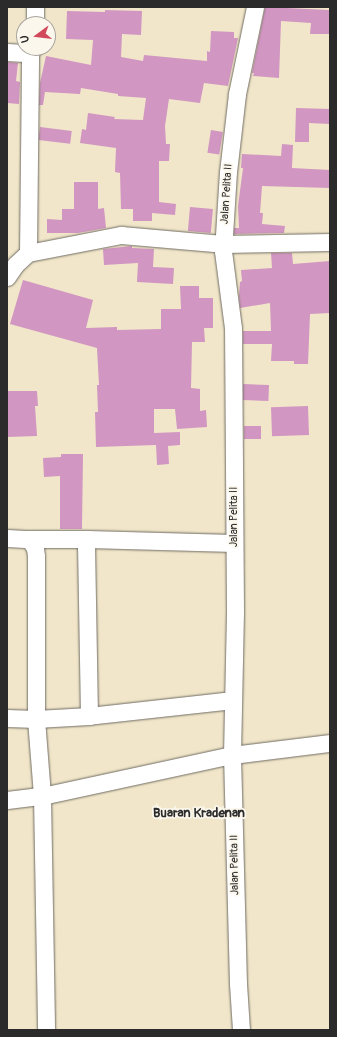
<!DOCTYPE html>
<style>
body{margin:0}
#map{position:relative;width:337px;height:1037px;overflow:hidden;background:#f1e6ca;font-family:Pangolin,sans-serif}
div>[style]{position:absolute}
[style*='--x']{left:calc(var(--x)*1px);top:calc(var(--y)*1px);width:calc(var(--w)*1px);rotate:calc(var(--a)*1deg)}
.building>*{inset:0;background:#d196c1;transform-origin:0 0}
.roads{filter:drop-shadow(0 0 1px #706c63) drop-shadow(0 0 1px #706c63)}
.minor>*{height:17px;margin:-8.5px;padding:0 8.5px;transform-origin:8.5px;border-radius:8.5px;background:#fff}
span{translate:-50% -50%;white-space:nowrap;text-align:center;line-height:1.15;-webkit-text-stroke:3.5px #fbf7ec;paint-order:stroke}
.street-label{font-size:11px;color:#2b2b2b}
.quarter-label{font-size:13px;color:#2b2b2b;font-weight:700}
.frame{position:absolute;inset:0;border:8px solid #2b2b2b;pointer-events:none}
.north{position:absolute;left:16px;top:16px;width:40px;height:40px;box-sizing:border-box;background:#fbf7ec;border:1px solid #a8a59f;border-radius:50%;rotate:255deg;font-size:11px;font-weight:700;line-height:16px;text-align:center;color:#2b2b2b}
.north::after{content:'';display:block;margin:auto;width:14px;height:18px;background:#d1495b;clip-path:polygon(50% 0,100% 100%,50% 72%,0 100%)}
</style>
<div id="map">
<div class="building">
<div style="clip-path:polygon(265px 7px,329px 10px,329px 34px,310px 34px,311px 23px,281px 21px,279px 78px,253px 76px,254px 73px,252px 73px)"></div>
<div style="clip-path:polygon(105px 10px,142px 11px,141px 35px,122px 34px,121px 57px,143px 61px,144px 55px,207px 61px,207px 51px,210px 52px,211px 31px,234px 32px,234px 38px,238px 38px,228px 86px,204px 83px,200px 103px,169px 99px,165px 126px,166px 144px,170px 144px,169px 161px,159px 161px,159px 202px,176px 204px,175px 215px,152px 213px,152px 221px,133px 221px,133px 209px,121px 209px,120px 173px,115px 172px,116px 148px,80px 143px,82px 129px,86px 130px,88px 113px,115px 117px,114px 119px,143px 120px,146px 98px,118px 96px,118px 94px,81px 88px,80px 94px,45px 92px,43px 105px,39px 105px,40px 83px,46px 56px,91px 65px,93px 40px,66px 39px,67px 11px,105px 12px)"></div>
<div style="clip-path:polygon(7px 62px,18px 63px,16px 81px,20px 82px,19px 104px,7px 103px)"></div>
<div style="clip-path:polygon(296px 108px,330px 109px,330px 124px,309px 123px,309px 142px,295px 142px)"></div>
<div style="left:40px;top:127px;width:32px;height:13px;rotate:7deg"></div>
<div style="left:211px;top:130px;width:12px;height:23px;rotate:9deg"></div>
<div style="clip-path:polygon(282px 144px,293px 145px,292px 168px,330px 170px,330px 188px,262px 186px,260px 213px,263px 213px,262px 224px,285px 226px,284px 233px,234px 234px,234px 228px,239px 228px,238px 206px,243px 168px,241px 168px,242px 154px,281px 156px)"></div>
<div style="clip-path:polygon(74px 182px,98px 182px,98px 209px,104px 208px,106px 228px,78px 233px,47px 233px,47px 219px,62px 220px,62px 209px,74px 209px)"></div>
<div style="left:190px;top:207px;width:23px;height:24px;rotate:5deg"></div>
<div style="clip-path:polygon(132px 246px,132px 248px,154px 249px,153px 267px,174px 268px,173px 284px,137px 282px,138px 263px,104px 265px,103px 249px)"></div>
<div style="clip-path:polygon(271px 253px,292px 253px,293px 264px,330px 261px,330px 313px,310px 314px,308px 364px,294px 364px,294px 361px,271px 361px,272px 344px,243px 344px,243px 331px,271px 331px,270px 303px,240px 308px,239px 296px,240px 282px,242px 281px,241px 270px,272px 268px)"></div>
<div style="clip-path:polygon(23px 280px,93px 300px,86px 328px,117px 327px,117px 330px,161px 329px,161px 309px,181px 309px,180px 286px,199px 286px,199px 298px,213px 298px,213px 328px,204px 328px,205px 342px,192px 342px,191px 388px,200px 389px,200px 411px,206px 410px,207px 427px,177px 429px,175px 409px,154px 409px,154px 433px,180px 432px,180px 445px,168px 446px,169px 464px,157px 465px,156px 445px,96px 447px,95px 412px,98px 412px,97px 385px,99px 385px,97px 348px,10px 324px)"></div>
<div style="left:243px;top:384px;width:26px;height:16px;rotate:2deg"></div>
<div style="clip-path:polygon(7px 391px,37px 391px,38px 406px,35px 406px,37px 436px,7px 437px)"></div>
<div style="left:308px;top:406px;width:29px;height:37px;rotate:88deg"></div>
<div style="left:244px;top:426px;width:17px;height:13px"></div>
<div style="clip-path:polygon(61px 454px,83px 454px,82px 529px,60px 529px,60px 476px,44px 477px,43px 458px,61px 457px)"></div>
</div>
<div class="roads">
<div class="minor">
<div style="--x:35;--y:7;--w:17;--a:90"></div>
<div style="--x:7;--y:52;--w:17;--a:3"></div>
<div style="--x:24;--y:53;--w:11;--a:-27"></div>
<div style="--x:28;--y:253;--w:201;--a:-89.4"></div>
<div style="--x:7;--y:277;--w:14;--a:-56"></div>
<div style="--x:15;--y:265;--w:18;--a:-43"></div>
<div style="--x:28;--y:253;--w:95;--a:-11"></div>
<div style="--x:121;--y:235;--w:102;--a:5"></div>
<div style="--x:223;--y:244;--w:107;--a:-1.1"></div>
<div style="--x:7;--y:538;--w:22;--a:3"></div>
<div style="--x:29;--y:539;--w:11;--a:56"></div>
<div style="--x:35;--y:548;--w:8;--a:83"></div>
<div style="--x:36;--y:556;--w:163;--a:90"></div>
<div style="--x:36;--y:719;--w:77;--a:85.5"></div>
<div style="--x:42;--y:796;--w:234;--a:89"></div>
<div style="--x:29;--y:539;--w:58;--a:0"></div>
<div style="--x:233;--y:700;--w:145;--a:173.7"></div>
<div style="--x:89;--y:716;--w:168;--a:-91"></div>
<div style="--x:86;--y:548;--w:9;--a:-84"></div>
<div style="--x:87;--y:539;--w:147;--a:1.6"></div>
<div style="--x:7;--y:718;--w:29;--a:2"></div>
<div style="--x:36;--y:719;--w:53;--a:-3.2"></div>
<div style="--x:7;--y:800;--w:35;--a:-7"></div>
<div style="--x:42;--y:796;--w:194;--a:-12.2"></div>
<div style="--x:232;--y:755;--w:99;--a:-7"></div>
<div style="--x:241;--y:1030;--w:46;--a:-93.7"></div>
<div style="--x:238;--y:984;--w:229;--a:-91.5"></div>
<div style="--x:232;--y:755;--w:144;--a:-88.8"></div>
<div style="--x:235;--y:611;--w:283;--a:-90.4"></div>
<div style="--x:233;--y:328;--w:78;--a:-97.4"></div>
<div style="--x:223;--y:251;--w:79;--a:-86.4"></div>
<div style="--x:228;--y:172;--w:79;--a:-83.4"></div>
<div style="--x:237;--y:94;--w:89;--a:-78.3"></div>
</div>
</div>
<div class="street-label">
<span style="left:227px;top:194px;rotate:-86deg">Jalan Pelita II</span>
<span style="left:234px;top:517px;rotate:-90deg">Jalan Pelita II</span>
<span style="left:235px;top:865px;rotate:-91deg">Jalan Pelita II</span>
</div>
<div class="quarter-label">
<span style="left:199px;top:813px">Buaran Kradenan</span>
</div>
<div class="frame"></div>
<div class="north">U</div>
</div>
